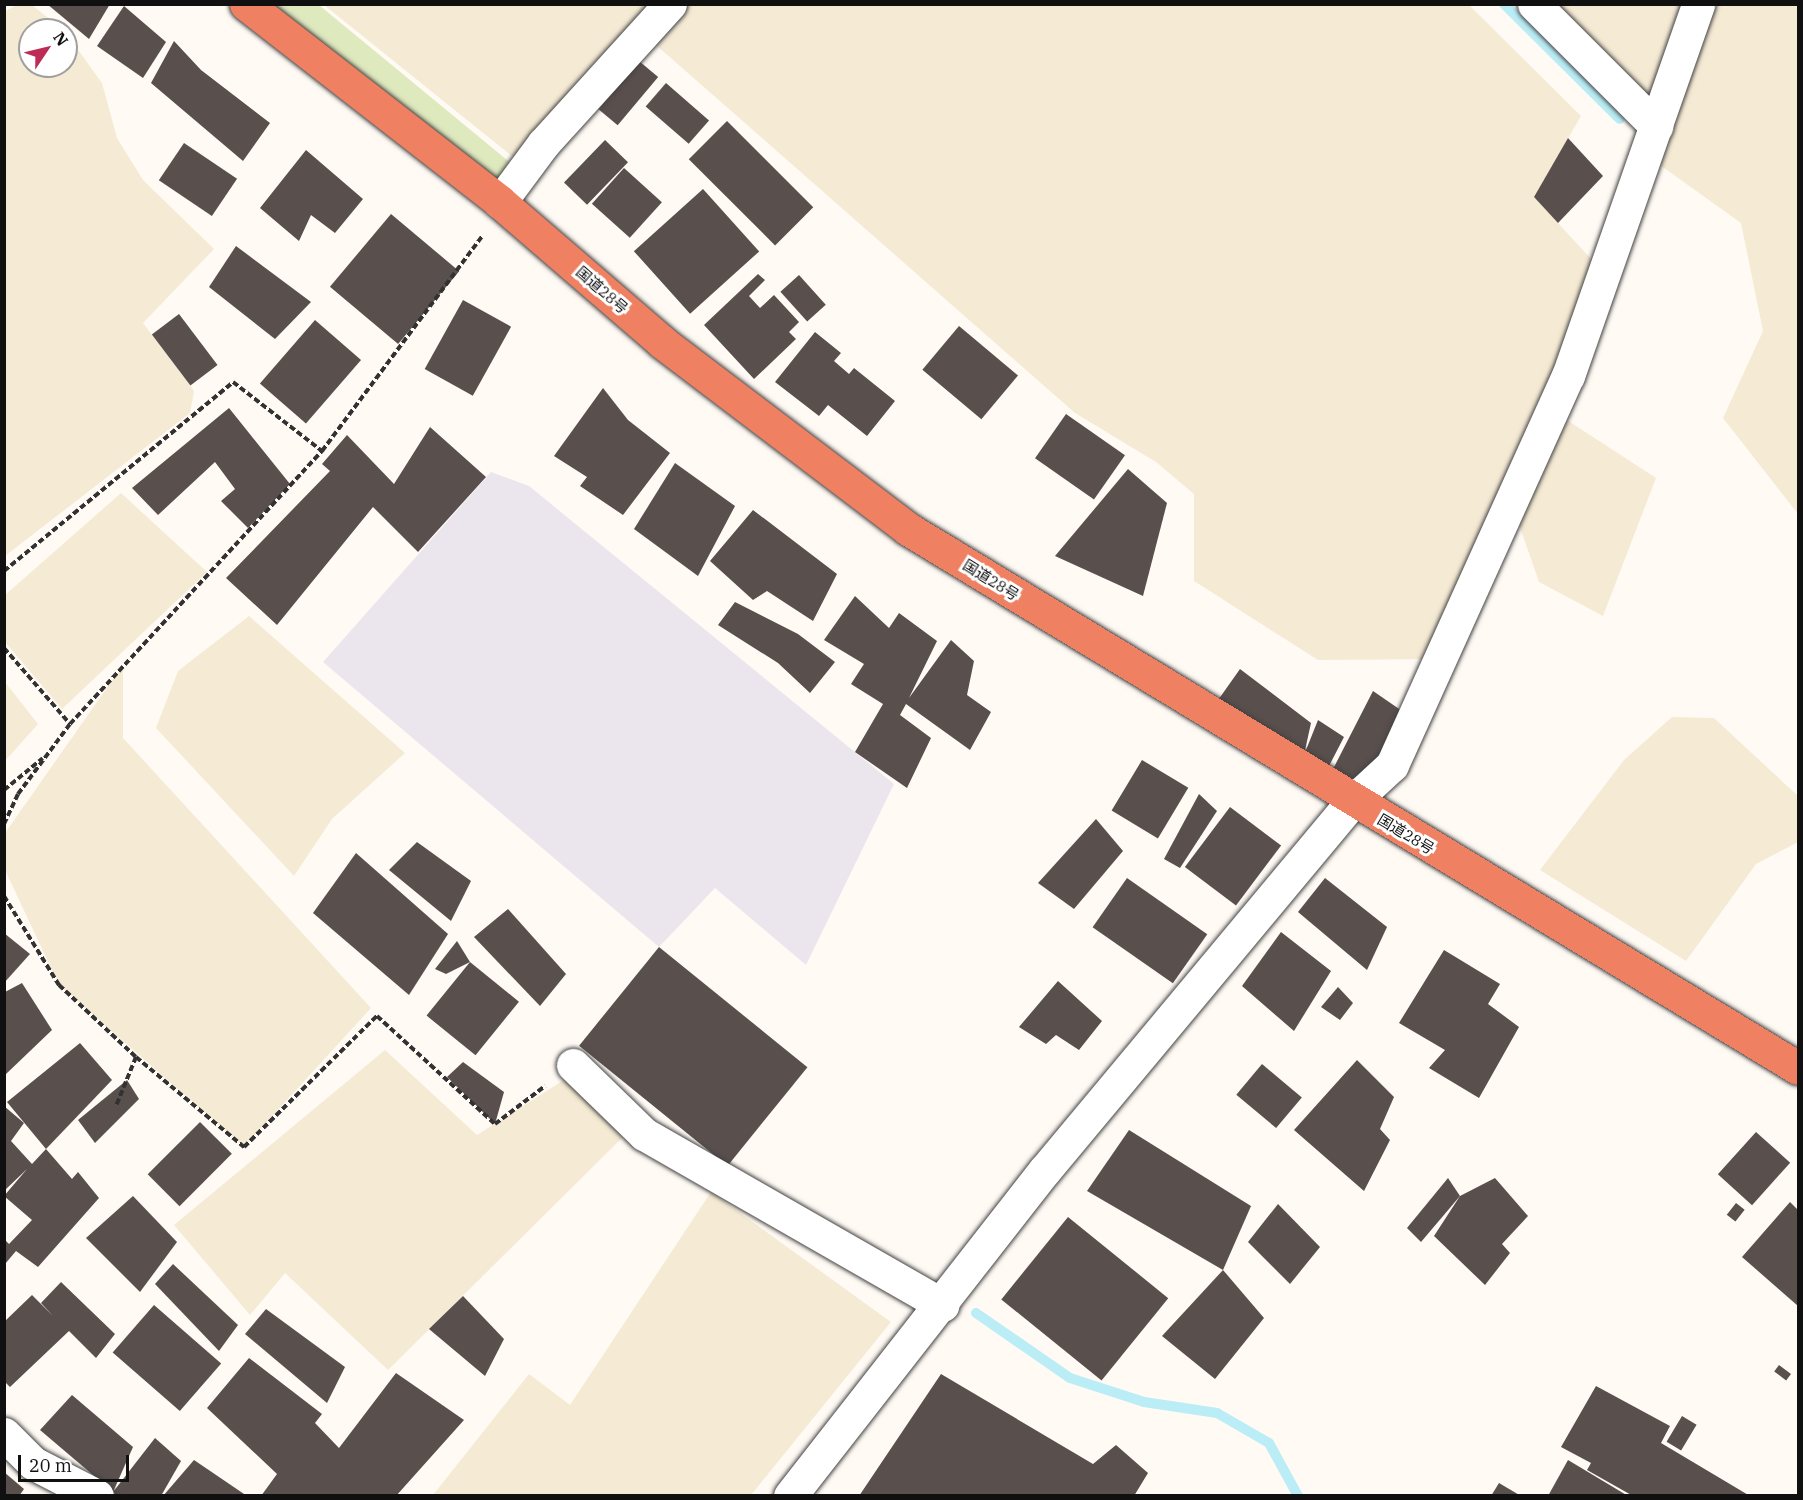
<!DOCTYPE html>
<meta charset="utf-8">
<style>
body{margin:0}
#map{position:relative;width:1803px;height:1500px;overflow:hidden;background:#fffaf4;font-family:"IBM Plex Serif","Noto Sans JP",serif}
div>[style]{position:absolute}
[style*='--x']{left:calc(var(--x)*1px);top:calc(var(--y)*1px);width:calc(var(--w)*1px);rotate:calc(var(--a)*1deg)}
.industrial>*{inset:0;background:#ebe6ee}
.farmland>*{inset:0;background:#f5ead4}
.green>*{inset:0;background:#dfe9be}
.stream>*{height:10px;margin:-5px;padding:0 5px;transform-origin:5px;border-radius:5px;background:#baedf5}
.building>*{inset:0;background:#594f4d;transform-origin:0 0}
.path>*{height:4px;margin-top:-2px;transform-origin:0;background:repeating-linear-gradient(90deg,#323232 0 6px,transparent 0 9px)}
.roads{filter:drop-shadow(0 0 2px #434343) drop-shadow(0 0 2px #434343)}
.minor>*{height:33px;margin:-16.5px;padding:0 16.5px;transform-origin:16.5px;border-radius:16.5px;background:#fff}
.highway>*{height:33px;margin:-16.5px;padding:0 16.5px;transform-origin:16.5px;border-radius:16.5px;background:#ef8061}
span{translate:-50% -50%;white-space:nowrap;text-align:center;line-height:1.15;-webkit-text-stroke:6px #fff;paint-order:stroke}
.street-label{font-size:15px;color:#101010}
.frame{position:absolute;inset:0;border:6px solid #101010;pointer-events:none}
.north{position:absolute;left:18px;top:18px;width:60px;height:60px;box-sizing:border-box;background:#fff;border:2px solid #9f9f9f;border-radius:50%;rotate:55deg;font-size:16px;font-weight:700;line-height:24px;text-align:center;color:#101010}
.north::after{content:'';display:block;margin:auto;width:21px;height:27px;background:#bd2b56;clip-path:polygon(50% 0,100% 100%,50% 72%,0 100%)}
.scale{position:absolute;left:18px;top:1455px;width:111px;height:27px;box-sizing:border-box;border:3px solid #101010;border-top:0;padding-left:8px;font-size:18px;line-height:21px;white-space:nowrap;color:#101010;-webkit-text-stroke:4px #fff;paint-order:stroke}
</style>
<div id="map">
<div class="industrial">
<div style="clip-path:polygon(491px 472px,529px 486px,894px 784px,806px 965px,715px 888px,659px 947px,323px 662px)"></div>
</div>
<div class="farmland">
<div style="clip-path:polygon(16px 5px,32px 5px,63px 30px,30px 30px,30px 66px,66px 66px,66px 33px,102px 83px,117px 138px,143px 180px,214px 249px,143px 323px,194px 391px,190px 413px,5px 556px,4px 12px)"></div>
<div style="clip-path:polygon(324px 5px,659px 5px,528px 169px)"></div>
<div style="clip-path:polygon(684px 5px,1469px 5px,1581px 116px,1534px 197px,1604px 273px,1443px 659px,1318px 660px,1194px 581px,1194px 494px,1156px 462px,1075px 413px,656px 45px)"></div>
<div style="clip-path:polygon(1536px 5px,1798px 5px,1798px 514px,1723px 418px,1763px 331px,1741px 223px,1646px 155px,1656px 125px)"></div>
<div style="clip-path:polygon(1553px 411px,1656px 478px,1603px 616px,1539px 582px,1512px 504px)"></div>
<div style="clip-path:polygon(121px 493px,207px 572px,62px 709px,5px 642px,5px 595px)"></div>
<div style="clip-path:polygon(249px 616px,405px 753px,332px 819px,294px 876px,156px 728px,178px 671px)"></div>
<div style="clip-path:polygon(123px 665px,123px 738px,371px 1008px,244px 1147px,59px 985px,5px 870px,5px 833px)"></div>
<div style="clip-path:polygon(5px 682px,38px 724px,5px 761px,4px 761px)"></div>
<div style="clip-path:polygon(1672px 717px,1714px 718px,1798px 796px,1798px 842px,1756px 864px,1686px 961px,1540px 870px,1624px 760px)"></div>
<div style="clip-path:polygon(385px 1050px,477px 1135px,572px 1075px,625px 1135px,388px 1370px,285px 1273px,250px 1315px,174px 1225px)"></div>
<div style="clip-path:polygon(711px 1192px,891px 1322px,751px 1495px,433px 1495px,529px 1374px,570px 1405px)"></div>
</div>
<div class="green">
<div style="clip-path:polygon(274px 5px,319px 5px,513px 165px,493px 183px)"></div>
</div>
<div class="stream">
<div style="--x:1504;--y:4;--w:163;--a:44.8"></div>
<div style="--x:976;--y:1313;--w:114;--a:34.7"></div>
<div style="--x:1070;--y:1378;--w:78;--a:18"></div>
<div style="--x:1144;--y:1402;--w:74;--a:8.6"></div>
<div style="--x:1217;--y:1413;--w:60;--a:30"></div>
<div style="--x:1269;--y:1443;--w:60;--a:61.3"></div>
</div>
<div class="building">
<div style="clip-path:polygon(47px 4px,110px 4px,89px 39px)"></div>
<div style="clip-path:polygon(124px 6px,166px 42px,143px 78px,97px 46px)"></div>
<div style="clip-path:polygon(174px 41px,201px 70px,270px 123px,243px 161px,151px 83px)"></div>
<div style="left:639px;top:61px;width:25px;height:63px;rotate:40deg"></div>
<div style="left:666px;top:83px;width:57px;height:31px;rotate:41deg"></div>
<div style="left:727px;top:121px;width:122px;height:54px;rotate:45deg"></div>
<div style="clip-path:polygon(1568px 138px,1603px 176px,1558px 223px,1534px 197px)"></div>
<div style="left:605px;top:140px;width:32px;height:59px;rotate:44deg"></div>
<div style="left:184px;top:143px;width:64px;height:45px;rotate:34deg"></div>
<div style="clip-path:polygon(306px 150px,363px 199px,335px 233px,311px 215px,299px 241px,260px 208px)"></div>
<div style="left:624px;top:168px;width:51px;height:48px;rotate:42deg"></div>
<div style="left:703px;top:189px;width:84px;height:93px;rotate:48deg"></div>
<div style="left:391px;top:214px;width:89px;height:95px;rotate:40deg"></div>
<div style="clip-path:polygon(236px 246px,311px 302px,275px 339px,209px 287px)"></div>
<div style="clip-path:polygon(758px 274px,765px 280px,749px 296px,760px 308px,774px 295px,799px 322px,789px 332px,796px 339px,754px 379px,704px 325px)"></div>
<div style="left:799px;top:275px;width:40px;height:25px;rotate:48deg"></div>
<div style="left:463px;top:300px;width:55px;height:79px;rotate:29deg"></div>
<div style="left:179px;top:314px;width:64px;height:34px;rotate:53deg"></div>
<div style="left:315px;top:320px;width:61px;height:84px;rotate:41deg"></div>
<div style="left:959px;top:326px;width:77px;height:57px;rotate:40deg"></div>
<div style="clip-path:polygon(815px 332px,841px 353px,834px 361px,849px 374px,854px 368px,895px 401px,867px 436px,828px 405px,819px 416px,775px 382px)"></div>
<div style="clip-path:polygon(603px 388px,628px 420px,670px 453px,623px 515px,580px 486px,587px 477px,554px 456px)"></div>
<div style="clip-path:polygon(229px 408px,290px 484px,248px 528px,221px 501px,235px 489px,215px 462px,158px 515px,132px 488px)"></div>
<div style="left:1066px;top:414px;width:72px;height:54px;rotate:35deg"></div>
<div style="clip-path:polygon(430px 427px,486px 477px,418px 552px,373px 507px,277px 625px,226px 578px,330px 471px,322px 464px,347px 435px,394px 484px)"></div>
<div style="clip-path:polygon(675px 463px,735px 506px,698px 576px,634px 529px)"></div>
<div style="clip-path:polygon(1128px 469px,1167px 503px,1143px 596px,1055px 556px)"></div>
<div style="clip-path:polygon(753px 510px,837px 574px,813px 621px,767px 591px,753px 600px,710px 561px)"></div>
<div style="clip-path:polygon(855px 596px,889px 628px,899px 613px,937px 641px,909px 698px,951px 640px,974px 661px,967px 695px,991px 712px,970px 750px,906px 704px,900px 715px,931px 738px,907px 788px,855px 752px,883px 704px,851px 684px,864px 664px,824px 640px)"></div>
<div style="clip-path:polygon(735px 602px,798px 634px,835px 662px,810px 693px,778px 663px,718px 625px)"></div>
<div style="clip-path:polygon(1240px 669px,1311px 723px,1304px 755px,1318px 720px,1344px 737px,1329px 766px,1304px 755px,1216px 703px)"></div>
<div style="clip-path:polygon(1373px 691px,1405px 713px,1363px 783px,1331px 773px)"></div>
<div style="left:1142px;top:760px;width:54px;height:59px;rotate:31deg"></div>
<div style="clip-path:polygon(1199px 794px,1217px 811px,1180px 868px,1164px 859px)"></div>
<div style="left:1230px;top:807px;width:64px;height:75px;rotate:37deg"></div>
<div style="clip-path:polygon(1096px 819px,1123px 851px,1074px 909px,1038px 883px)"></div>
<div style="clip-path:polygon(417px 842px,471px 881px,451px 921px,389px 870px)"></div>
<div style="clip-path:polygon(356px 853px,448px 934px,409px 995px,313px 913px)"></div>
<div style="left:1127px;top:878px;width:98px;height:60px;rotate:35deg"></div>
<div style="clip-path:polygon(1325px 878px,1387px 927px,1367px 970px,1298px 912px)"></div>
<div style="clip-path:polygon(508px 909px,566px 974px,540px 1006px,474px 937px)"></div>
<div style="clip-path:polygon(1281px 932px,1331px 971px,1294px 1031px,1242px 986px)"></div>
<div style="clip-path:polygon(4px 933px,30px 954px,4px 983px)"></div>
<div style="clip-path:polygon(457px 941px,470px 962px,446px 974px,435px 969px)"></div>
<div style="left:659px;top:947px;width:191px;height:127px;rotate:39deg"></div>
<div style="clip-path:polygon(1444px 950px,1500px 984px,1488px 1004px,1519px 1027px,1479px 1098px,1429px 1068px,1445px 1050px,1399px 1023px)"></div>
<div style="left:470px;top:962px;width:63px;height:69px;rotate:39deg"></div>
<div style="clip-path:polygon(1058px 981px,1102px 1021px,1079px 1050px,1056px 1035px,1046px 1044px,1019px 1027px)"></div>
<div style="clip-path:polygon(22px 983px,52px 1030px,5px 1075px,5px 992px)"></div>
<div style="clip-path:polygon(1338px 987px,1353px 1003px,1340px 1020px,1321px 1007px)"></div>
<div style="clip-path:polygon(80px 1043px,112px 1080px,46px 1149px,7px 1102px)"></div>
<div style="clip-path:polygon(1357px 1060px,1394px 1097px,1380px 1129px,1390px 1140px,1364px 1191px,1294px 1130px)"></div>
<div style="clip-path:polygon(463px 1062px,504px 1092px,495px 1124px,447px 1077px)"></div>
<div style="left:1262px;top:1064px;width:52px;height:40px;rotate:40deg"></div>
<div style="clip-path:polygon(127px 1080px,139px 1099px,95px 1143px,78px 1120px)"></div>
<div style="clip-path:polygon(4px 1106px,24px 1123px,11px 1141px,32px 1164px,46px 1149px,72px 1179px,78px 1172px,99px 1198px,38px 1267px,16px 1251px,5px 1264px,5px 1240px,9px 1244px,32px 1220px,4px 1196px,27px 1169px,4px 1191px)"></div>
<div style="left:200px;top:1122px;width:45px;height:74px;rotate:45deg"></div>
<div style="clip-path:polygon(1129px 1130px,1251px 1206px,1223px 1270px,1087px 1191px)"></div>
<div style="left:1756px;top:1132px;width:46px;height:57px;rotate:42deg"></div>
<div style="clip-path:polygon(1448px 1178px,1460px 1196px,1421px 1242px,1407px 1228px)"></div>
<div style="clip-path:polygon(1495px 1178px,1528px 1216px,1502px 1244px,1510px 1253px,1485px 1285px,1434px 1236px,1460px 1196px)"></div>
<div style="clip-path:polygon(133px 1196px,177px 1242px,140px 1292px,86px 1238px)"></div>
<div style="clip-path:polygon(1790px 1202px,1798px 1210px,1798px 1306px,1742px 1257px)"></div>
<div style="left:1736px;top:1203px;width:11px;height:15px;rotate:38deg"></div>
<div style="clip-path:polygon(1278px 1204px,1320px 1247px,1290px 1284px,1248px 1242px)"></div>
<div style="left:1068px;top:1217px;width:129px;height:106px;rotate:39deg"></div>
<div style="clip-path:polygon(173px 1264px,238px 1325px,219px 1351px,155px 1284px)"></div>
<div style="clip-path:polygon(1223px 1270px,1264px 1318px,1215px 1379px,1162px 1336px)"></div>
<div style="clip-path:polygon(61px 1282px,115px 1334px,96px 1358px,69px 1331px,10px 1387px,4px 1381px,4px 1322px,32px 1295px,53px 1316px,41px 1303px)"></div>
<div style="clip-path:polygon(463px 1296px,504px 1339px,485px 1376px,429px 1329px)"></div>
<div style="left:154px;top:1305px;width:89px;height:63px;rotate:41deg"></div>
<div style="clip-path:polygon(266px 1309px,345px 1367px,327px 1403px,245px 1334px)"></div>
<div style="clip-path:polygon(249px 1358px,322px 1414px,315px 1423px,339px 1448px,396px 1373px,464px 1420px,396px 1496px,261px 1496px,277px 1474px,207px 1408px)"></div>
<div style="left:1779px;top:1365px;width:15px;height:8px;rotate:37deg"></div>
<div style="clip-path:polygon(941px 1374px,1093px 1464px,1116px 1445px,1148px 1473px,1134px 1496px,859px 1496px)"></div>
<div style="clip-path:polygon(1596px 1386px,1670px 1426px,1661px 1443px,1750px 1496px,1633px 1496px,1587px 1470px,1591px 1463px,1561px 1447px)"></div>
<div style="clip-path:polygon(72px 1395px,133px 1447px,113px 1492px,40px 1430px)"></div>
<div style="left:1682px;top:1416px;width:17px;height:30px;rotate:31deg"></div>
<div style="clip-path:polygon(155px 1438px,181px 1461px,161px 1496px,117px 1496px,113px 1492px)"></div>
<div style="clip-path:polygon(194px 1460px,247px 1496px,163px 1496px)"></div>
<div style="clip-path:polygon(1568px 1460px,1628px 1496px,1548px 1496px)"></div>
<div style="clip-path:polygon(4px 1472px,24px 1489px,19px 1496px,4px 1496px)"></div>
<div style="clip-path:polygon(1499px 1483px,1521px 1496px,1491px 1496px)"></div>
</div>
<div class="path">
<div style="--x:4;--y:571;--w:297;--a:-39.5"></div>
<div style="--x:233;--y:382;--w:113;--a:37.8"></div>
<div style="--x:4;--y:648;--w:101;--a:49"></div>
<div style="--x:4;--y:790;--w:50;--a:-39.4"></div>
<div style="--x:4;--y:824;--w:33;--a:-65"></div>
<div style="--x:18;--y:794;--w:87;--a:-53.4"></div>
<div style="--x:70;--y:724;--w:372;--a:-47.3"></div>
<div style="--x:322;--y:451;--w:269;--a:-53.3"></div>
<div style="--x:4;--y:896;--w:105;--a:58.3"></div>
<div style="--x:59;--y:985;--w:105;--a:43.1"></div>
<div style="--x:136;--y:1057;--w:53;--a:112.2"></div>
<div style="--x:136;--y:1057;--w:141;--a:39.8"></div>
<div style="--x:244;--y:1147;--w:187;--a:-44.6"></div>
<div style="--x:377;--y:1016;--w:160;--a:42.5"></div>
<div style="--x:495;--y:1124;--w:63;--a:-37.2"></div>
</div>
<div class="roads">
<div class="minor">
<div style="--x:1534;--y:4;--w:173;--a:45"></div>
<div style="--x:500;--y:202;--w:72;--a:-53.4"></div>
<div style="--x:543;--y:144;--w:189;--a:-47.8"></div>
<div style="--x:573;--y:1065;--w:99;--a:44.2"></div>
<div style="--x:644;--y:1134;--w:344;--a:29.8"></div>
<div style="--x:4;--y:1434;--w:41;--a:45"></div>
<div style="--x:33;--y:1463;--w:72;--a:27.3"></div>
<div style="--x:790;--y:1496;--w:414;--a:-52"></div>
<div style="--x:1045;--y:1170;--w:479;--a:-50.2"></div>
<div style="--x:1352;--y:802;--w:54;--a:-42.8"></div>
<div style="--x:1392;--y:765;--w:427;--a:-65.7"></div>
<div style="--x:1568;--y:376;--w:394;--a:-70.7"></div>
</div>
<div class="highway">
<div style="--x:246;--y:4;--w:322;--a:37.9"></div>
<div style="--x:500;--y:202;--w:214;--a:40.8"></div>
<div style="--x:662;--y:342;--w:309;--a:37.2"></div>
<div style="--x:908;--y:529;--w:1040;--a:31.2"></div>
</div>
</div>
<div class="street-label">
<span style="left:602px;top:290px;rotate:41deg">国道28号</span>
<span style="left:991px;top:580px;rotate:32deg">国道28号</span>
<span style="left:1406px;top:834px;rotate:31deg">国道28号</span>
</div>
<div class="frame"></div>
<div class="north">N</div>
<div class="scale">20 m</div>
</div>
